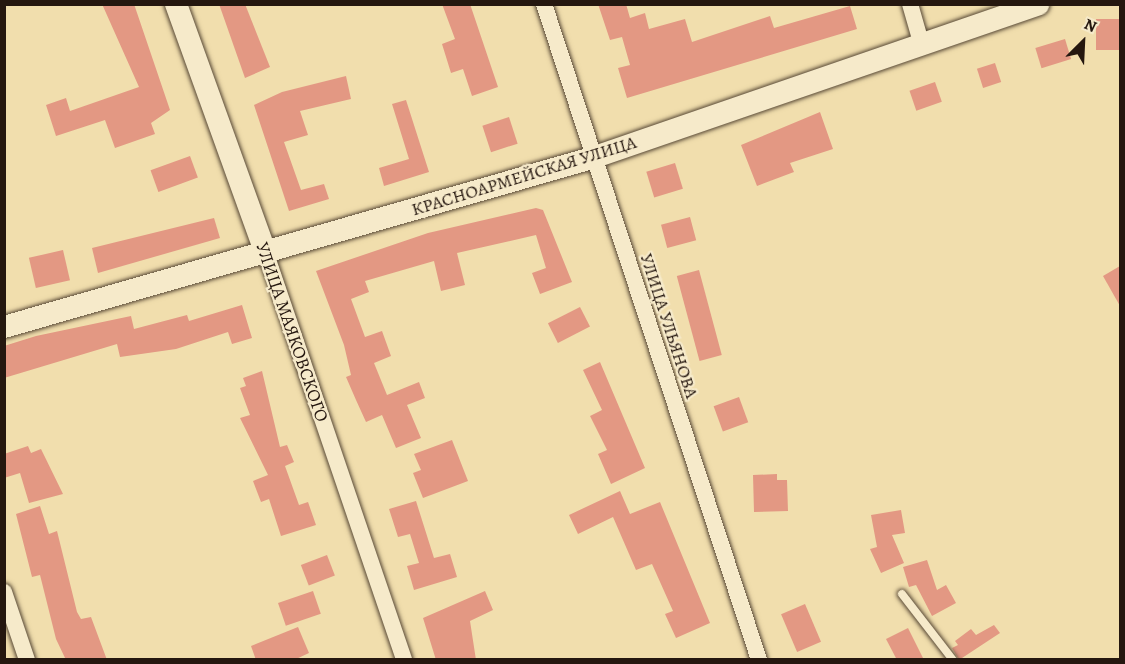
<!DOCTYPE html>
<meta charset="utf-8">
<style>
body{margin:0}
#map{position:relative;width:1125px;height:664px;overflow:hidden;background:#f1dead;font-family:Alegreya,serif}
div>[style]{position:absolute}
[style*='--x']{left:calc(var(--x)*1px);top:calc(var(--y)*1px);width:calc(var(--w)*1px);rotate:calc(var(--a)*1deg)}
.building>*{inset:0;background:#e39883;transform-origin:0 0}
.roads{filter:drop-shadow(0 0 2px #584936) drop-shadow(0 0 2px #584936)}
.lane>*{height:8px;margin:-4px;padding:0 4px;transform-origin:4px;border-radius:4px;background:#f6eaca}
.street>*{height:16px;margin:-8px;padding:0 8px;transform-origin:8px;border-radius:8px;background:#f6eaca}
.secondary>*{height:22px;margin:-11px;padding:0 11px;transform-origin:11px;border-radius:11px;background:#f6eaca}
span{translate:-50% -50%;white-space:nowrap;text-align:center;line-height:1.15;-webkit-text-stroke:4.5px #f6eaca;paint-order:stroke}
.street-label{font-size:18px;color:#25170f}
.frame{position:absolute;inset:0;border:6px solid #25170f;pointer-events:none}
.north{position:absolute;left:1053px;top:12px;width:60px;height:60px;-webkit-text-stroke:4px #f6eaca;paint-order:stroke;rotate:24deg;font-size:16px;font-weight:700;line-height:24px;text-align:center;color:#25170f}
.north::after{content:'';display:block;margin:auto;width:21px;height:27px;background:#25170f;clip-path:polygon(50% 0,100% 100%,50% 72%,0 100%)}
</style>
<div id="map">
<div class="building">
<div style="clip-path:polygon(102px 4px,134px 4px,170px 110px,151px 123px,155px 134px,115px 148px,105px 120px,56px 136px,46px 105px,66px 98px,70px 111px,139px 87px)"></div>
<div style="clip-path:polygon(219px 4px,245px 4px,270px 67px,245px 78px)"></div>
<div style="clip-path:polygon(442px 4px,470px 4px,498px 87px,472px 96px,463px 69px,451px 73px,442px 44px,455px 39px)"></div>
<div style="clip-path:polygon(598px 4px,626px 4px,630px 18px,645px 13px,649px 29px,685px 19px,692px 42px,770px 16px,774px 28px,850px 6px,857px 29px,627px 98px,618px 68px,630px 65px,622px 37px,610px 40px)"></div>
<div style="left:1096px;top:19px;width:24px;height:31px"></div>
<div style="left:1065px;top:39px;width:21px;height:31px;rotate:73deg"></div>
<div style="left:995px;top:63px;width:20px;height:19px;rotate:72deg"></div>
<div style="clip-path:polygon(346px 76px,351px 99px,300px 111px,308px 135px,284px 142px,301px 190px,324px 184px,329px 199px,289px 211px,254px 105px,282px 92px)"></div>
<div style="left:935px;top:82px;width:21px;height:27px;rotate:71deg"></div>
<div style="clip-path:polygon(406px 100px,429px 172px,384px 186px,379px 168px,409px 159px,392px 104px)"></div>
<div style="clip-path:polygon(820px 112px,833px 149px,790px 163px,794px 172px,757px 186px,741px 145px)"></div>
<div style="left:509px;top:117px;width:28px;height:28px;rotate:72deg"></div>
<div style="left:190px;top:156px;width:23px;height:42px;rotate:70deg"></div>
<div style="left:675px;top:163px;width:27px;height:30px;rotate:73deg"></div>
<div style="clip-path:polygon(536px 208px,543px 210px,572px 282px,540px 294px,532px 273px,546px 268px,536px 235px,457px 253px,465px 285px,441px 291px,434px 261px,365px 281px,369px 292px,351px 299px,365px 337px,382px 331px,391px 356px,374px 363px,387px 395px,419px 382px,425px 398px,407px 405px,421px 438px,396px 448px,382px 415px,366px 422px,356px 400px,346px 377px,351px 375px,344px 345px,316px 271px,428px 233px)"></div>
<div style="left:690px;top:217px;width:24px;height:30px;rotate:75deg"></div>
<div style="clip-path:polygon(214px 218px,220px 238px,98px 273px,92px 248px)"></div>
<div style="left:63px;top:250px;width:31px;height:35px;rotate:77deg"></div>
<div style="clip-path:polygon(1120px 266px,1120px 306px,1103px 276px)"></div>
<div style="left:699px;top:270px;width:88px;height:23px;rotate:75deg"></div>
<div style="clip-path:polygon(242px 305px,252px 338px,232px 344px,228px 332px,176px 349px,120px 357px,117px 344px,4px 378px,4px 346px,36px 336px,131px 316px,134px 329px,187px 315px,189px 321px)"></div>
<div style="left:580px;top:307px;width:22px;height:36px;rotate:63deg"></div>
<div style="clip-path:polygon(600px 362px,645px 468px,611px 484px,598px 454px,607px 450px,590px 416px,602px 410px,583px 370px)"></div>
<div style="clip-path:polygon(262px 371px,280px 447px,287px 445px,294px 462px,285px 466px,299px 505px,308px 502px,316px 525px,281px 536px,269px 499px,261px 502px,253px 481px,268px 475px,240px 418px,250px 415px,240px 388px,246px 386px,243px 378px)"></div>
<div style="left:739px;top:397px;width:27px;height:27px;rotate:70deg"></div>
<div style="clip-path:polygon(452px 440px,468px 481px,423px 498px,413px 473px,421px 470px,414px 454px)"></div>
<div style="clip-path:polygon(28px 446px,31px 453px,41px 449px,63px 494px,29px 503px,20px 473px,4px 478px,4px 454px)"></div>
<div style="clip-path:polygon(777px 474px,777px 480px,787px 480px,788px 511px,754px 512px,753px 475px)"></div>
<div style="clip-path:polygon(620px 491px,630px 514px,660px 502px,710px 623px,676px 638px,665px 614px,673px 611px,652px 564px,636px 570px,613px 517px,578px 534px,569px 515px)"></div>
<div style="clip-path:polygon(416px 501px,434px 558px,450px 554px,457px 577px,414px 590px,407px 566px,419px 563px,410px 534px,398px 537px,389px 509px)"></div>
<div style="clip-path:polygon(40px 506px,49px 534px,57px 531px,77px 612px,81px 619px,91px 617px,107px 660px,66px 660px,56px 639px,40px 575px,32px 577px,16px 514px)"></div>
<div style="clip-path:polygon(901px 510px,905px 533px,892px 535px,904px 563px,881px 573px,870px 549px,877px 547px,871px 515px)"></div>
<div style="left:327px;top:555px;width:22px;height:28px;rotate:69deg"></div>
<div style="clip-path:polygon(927px 560px,937px 590px,946px 585px,956px 603px,932px 616px,916px 585px,909px 587px,903px 567px)"></div>
<div style="left:313px;top:591px;width:24px;height:37px;rotate:71deg"></div>
<div style="clip-path:polygon(485px 591px,493px 610px,470px 621px,476px 660px,436px 660px,423px 618px)"></div>
<div style="left:805px;top:604px;width:41px;height:26px;rotate:67deg"></div>
<div style="clip-path:polygon(994px 625px,1000px 633px,959px 660px,952px 648px,958px 645px,955px 641px,971px 629px,976px 635px)"></div>
<div style="clip-path:polygon(298px 627px,309px 653px,294px 660px,256px 660px,251px 646px)"></div>
<div style="clip-path:polygon(908px 628px,924px 660px,897px 660px,886px 639px)"></div>
</div>
<div class="roads">
<div class="lane">
<div style="--x:902;--y:594;--w:83;--a:52.3"></div>
</div>
<div class="street">
<div style="--x:544;--y:4;--w:690;--a:71.85"></div>
<div style="--x:910;--y:4;--w:40;--a:74"></div>
<div style="--x:265;--y:251;--w:432;--a:71.2"></div>
<div style="--x:4;--y:592;--w:72;--a:71.3"></div>
</div>
<div class="secondary">
<div style="--x:176;--y:4;--w:263;--a:70.2"></div>
<div style="--x:4;--y:327;--w:612;--a:-16.04"></div>
<div style="--x:592;--y:158;--w:472;--a:-19"></div>
</div>
</div>
<div class="street-label">
<span style="left:524px;top:176px;rotate:-17deg">КРАСНОАРМЕЙСКАЯ УЛИЦА</span>
<span style="left:669px;top:326px;rotate:72deg">УЛИЦА УЛЬЯНОВА</span>
<span style="left:292px;top:332px;rotate:71deg">УЛИЦА МАЯКОВСКОГО</span>
</div>
<div class="frame"></div>
<div class="north">N</div>
</div>
